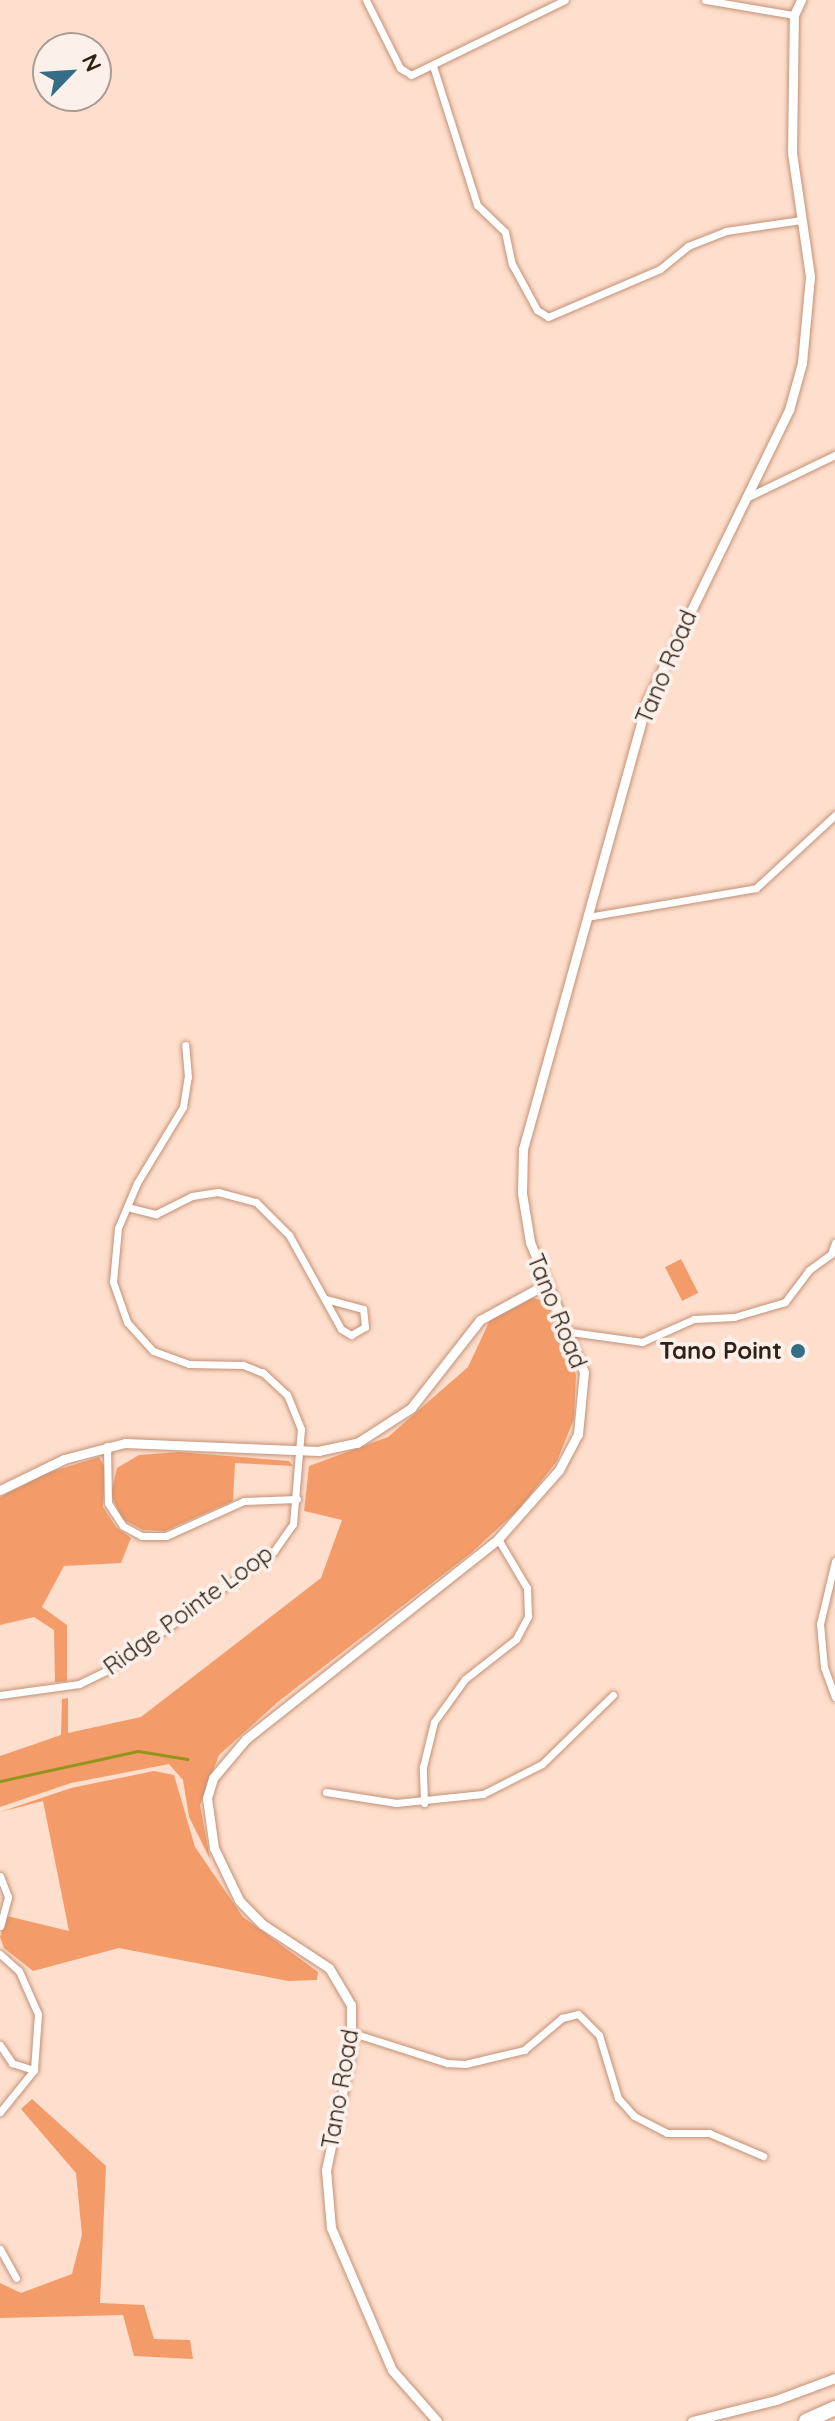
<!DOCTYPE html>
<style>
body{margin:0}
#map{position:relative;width:835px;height:2421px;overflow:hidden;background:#fedecc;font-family:Quicksand,sans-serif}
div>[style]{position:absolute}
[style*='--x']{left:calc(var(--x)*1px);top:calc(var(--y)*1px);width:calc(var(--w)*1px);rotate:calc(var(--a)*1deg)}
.green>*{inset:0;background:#f49c69;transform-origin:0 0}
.stream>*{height:3px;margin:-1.5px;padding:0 1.5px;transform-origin:1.5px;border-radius:1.5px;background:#94941d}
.roads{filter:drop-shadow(0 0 2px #c39176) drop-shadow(0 0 2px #c39176)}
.minor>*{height:7px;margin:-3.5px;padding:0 3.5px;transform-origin:3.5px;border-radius:3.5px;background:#fff}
.tertiary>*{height:9px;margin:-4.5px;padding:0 4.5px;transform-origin:4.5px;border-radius:4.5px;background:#fff}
.motorway>*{height:14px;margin:-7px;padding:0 7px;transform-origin:7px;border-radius:7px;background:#fff}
.dots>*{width:22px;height:22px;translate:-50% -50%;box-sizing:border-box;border:4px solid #fbf0ea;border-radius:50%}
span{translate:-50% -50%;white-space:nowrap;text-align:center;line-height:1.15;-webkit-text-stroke:8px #fbf0ea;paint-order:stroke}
.street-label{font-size:24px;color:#332015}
.poi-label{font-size:24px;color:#332015;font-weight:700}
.right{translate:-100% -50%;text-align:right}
.north{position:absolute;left:32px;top:32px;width:80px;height:80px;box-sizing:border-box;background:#fbf0ea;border:2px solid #ab9d95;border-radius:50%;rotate:65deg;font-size:22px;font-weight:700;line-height:32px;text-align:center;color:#332015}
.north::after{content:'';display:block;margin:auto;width:28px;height:36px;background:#346d86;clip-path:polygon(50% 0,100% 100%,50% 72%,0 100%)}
</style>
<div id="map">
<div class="green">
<div style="left:681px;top:1259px;width:38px;height:18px;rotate:63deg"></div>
<div style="clip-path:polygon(533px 1298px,548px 1302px,576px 1375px,574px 1419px,557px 1461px,520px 1508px,471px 1553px,279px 1701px,219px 1755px,200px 1805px,210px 1859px,189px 1817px,183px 1780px,169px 1764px,71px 1783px,0 1807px,0 1756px,61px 1735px,62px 1699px,68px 1698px,68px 1733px,141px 1717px,321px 1578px,342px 1520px,304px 1511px,309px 1466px,388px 1437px,468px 1367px,490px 1320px)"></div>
<div style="clip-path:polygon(179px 1452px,289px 1461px,293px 1466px,235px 1463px,233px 1501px,165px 1531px,143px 1530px,122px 1519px,111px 1494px,117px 1468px,139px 1455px)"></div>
<div style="clip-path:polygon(99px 1457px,105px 1468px,103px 1507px,116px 1527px,131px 1538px,121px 1563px,64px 1566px,42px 1607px,67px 1625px,67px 1681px,55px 1682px,54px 1630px,34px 1617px,0 1625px,0 1497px,47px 1473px)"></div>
<div style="clip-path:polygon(154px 1771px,174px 1775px,195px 1847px,243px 1917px,318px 1972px,317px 1980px,288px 1981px,119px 1948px,33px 1971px,4px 1948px,0 1937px,7px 1916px,69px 1931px,43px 1801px,0 1812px,71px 1788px)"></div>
<div style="clip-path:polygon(32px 2099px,106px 2166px,100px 2303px,144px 2305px,154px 2339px,190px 2340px,193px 2359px,134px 2356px,123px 2315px,0 2318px,0 2283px,21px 2293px,72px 2274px,82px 2235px,76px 2173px,21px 2109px)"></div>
</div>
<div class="stream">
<div style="--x:0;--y:1781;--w:141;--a:-12.3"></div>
<div style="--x:138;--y:1751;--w:50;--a:9.3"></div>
</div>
<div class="roads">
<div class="minor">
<div style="--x:366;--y:0;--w:76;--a:63.4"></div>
<div style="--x:400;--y:68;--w:13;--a:32"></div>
<div style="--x:411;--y:75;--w:171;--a:-26"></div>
<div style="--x:705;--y:0;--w:90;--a:9.6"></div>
<div style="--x:433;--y:66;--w:146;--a:72.4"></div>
<div style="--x:477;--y:205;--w:39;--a:44"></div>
<div style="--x:505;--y:232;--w:33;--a:78"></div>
<div style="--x:512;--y:264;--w:52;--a:61.5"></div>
<div style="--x:537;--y:310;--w:13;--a:32"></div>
<div style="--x:548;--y:317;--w:122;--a:-23.2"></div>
<div style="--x:660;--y:269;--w:36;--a:-39"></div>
<div style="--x:688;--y:246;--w:41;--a:-21.5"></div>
<div style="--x:726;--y:231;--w:76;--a:-8.3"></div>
<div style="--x:748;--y:497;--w:97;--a:-25.8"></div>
<div style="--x:587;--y:917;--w:171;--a:-9.7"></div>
<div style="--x:756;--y:888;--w:108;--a:-42.7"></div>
<div style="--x:127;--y:1207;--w:30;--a:14"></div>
<div style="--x:156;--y:1214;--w:40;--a:-26.6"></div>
<div style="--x:192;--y:1196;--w:26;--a:-9"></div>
<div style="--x:218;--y:1192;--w:39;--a:15"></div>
<div style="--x:256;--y:1202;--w:47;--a:45"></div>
<div style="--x:289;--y:1235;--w:107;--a:61"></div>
<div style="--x:341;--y:1329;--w:12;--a:31"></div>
<div style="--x:351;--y:1335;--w:16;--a:-30"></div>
<div style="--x:365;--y:1327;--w:18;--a:-96"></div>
<div style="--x:363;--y:1309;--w:39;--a:-165"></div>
<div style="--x:571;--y:1332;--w:72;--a:8"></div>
<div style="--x:642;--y:1342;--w:57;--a:-23.9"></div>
<div style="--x:694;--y:1319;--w:40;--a:-2.9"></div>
<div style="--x:734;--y:1317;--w:53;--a:-16.4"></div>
<div style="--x:785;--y:1302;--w:40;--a:-53"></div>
<div style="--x:809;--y:1270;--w:27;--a:-36"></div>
<div style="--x:831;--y:1254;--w:12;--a:-70"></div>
<div style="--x:107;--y:1446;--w:57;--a:89"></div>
<div style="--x:108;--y:1503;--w:27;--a:57"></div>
<div style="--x:123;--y:1526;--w:21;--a:28"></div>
<div style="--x:142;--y:1536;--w:24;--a:0"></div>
<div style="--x:166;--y:1536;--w:85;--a:-24.2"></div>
<div style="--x:244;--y:1501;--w:53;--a:-2.2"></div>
<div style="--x:835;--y:1561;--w:65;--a:103.4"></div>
<div style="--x:820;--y:1624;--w:43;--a:84.7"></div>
<div style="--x:824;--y:1667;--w:32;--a:70"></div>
<div style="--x:0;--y:1695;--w:80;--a:-7.9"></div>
<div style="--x:79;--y:1684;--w:34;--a:-26"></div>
<div style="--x:110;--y:1669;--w:202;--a:-35.7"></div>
<div style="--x:274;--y:1551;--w:33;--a:-55"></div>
<div style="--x:293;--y:1524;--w:95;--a:-85.2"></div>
<div style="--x:301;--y:1429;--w:37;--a:-112"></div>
<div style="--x:287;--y:1395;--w:33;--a:-137"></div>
<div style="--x:263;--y:1373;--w:22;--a:-158"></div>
<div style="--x:243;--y:1365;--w:54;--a:-178.9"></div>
<div style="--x:189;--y:1364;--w:38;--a:-160"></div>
<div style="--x:153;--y:1351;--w:39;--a:-132"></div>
<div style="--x:127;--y:1322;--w:42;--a:-109.3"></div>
<div style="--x:113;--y:1282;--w:54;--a:-84.7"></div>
<div style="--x:118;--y:1228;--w:49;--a:-67.1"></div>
<div style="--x:137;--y:1183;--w:89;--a:-58.8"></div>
<div style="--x:183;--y:1107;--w:30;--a:-81"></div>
<div style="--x:188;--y:1077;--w:32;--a:-95"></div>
<div style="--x:326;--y:1792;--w:71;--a:8.9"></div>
<div style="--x:396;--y:1803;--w:87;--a:-5.9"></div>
<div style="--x:483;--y:1794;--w:66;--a:-27"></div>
<div style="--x:542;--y:1764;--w:99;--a:-44.2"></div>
<div style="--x:424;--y:1803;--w:36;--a:-92"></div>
<div style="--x:423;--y:1767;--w:46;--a:-76.3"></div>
<div style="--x:434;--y:1722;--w:53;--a:-54.2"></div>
<div style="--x:465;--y:1679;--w:65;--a:-38.1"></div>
<div style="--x:516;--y:1639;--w:26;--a:-62"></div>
<div style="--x:528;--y:1616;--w:28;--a:-92"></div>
<div style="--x:527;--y:1588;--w:57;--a:-120.6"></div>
<div style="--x:0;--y:1876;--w:22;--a:69"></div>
<div style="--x:8;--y:1897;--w:30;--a:105"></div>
<div style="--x:0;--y:1954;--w:25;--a:42"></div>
<div style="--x:19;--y:1971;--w:47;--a:66.2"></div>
<div style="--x:38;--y:2014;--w:56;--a:94.1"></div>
<div style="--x:34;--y:2070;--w:54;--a:129"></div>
<div style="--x:353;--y:2033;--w:99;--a:17.7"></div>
<div style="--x:447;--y:2063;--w:18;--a:3"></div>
<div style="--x:465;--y:2064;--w:61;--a:-13.3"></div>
<div style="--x:524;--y:2050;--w:50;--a:-40.1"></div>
<div style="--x:562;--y:2018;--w:16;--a:-14"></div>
<div style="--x:578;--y:2014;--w:30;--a:45"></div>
<div style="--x:599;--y:2035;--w:66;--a:73.2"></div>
<div style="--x:618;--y:2098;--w:24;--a:48"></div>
<div style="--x:634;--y:2116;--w:37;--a:27"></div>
<div style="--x:667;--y:2133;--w:42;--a:0"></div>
<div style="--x:709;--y:2133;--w:59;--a:23.1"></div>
<div style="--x:0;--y:2045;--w:22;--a:56"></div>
<div style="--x:12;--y:2063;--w:23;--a:18"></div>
<div style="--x:0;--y:2249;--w:33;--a:61"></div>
</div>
<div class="tertiary">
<div style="--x:0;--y:1490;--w:71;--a:-25.8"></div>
<div style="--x:64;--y:1459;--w:63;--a:-14.7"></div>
<div style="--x:125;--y:1443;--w:193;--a:2.4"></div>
<div style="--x:318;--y:1451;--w:40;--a:-12"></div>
<div style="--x:357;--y:1443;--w:64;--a:-32.9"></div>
<div style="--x:411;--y:1408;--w:112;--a:-51.9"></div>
<div style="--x:480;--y:1320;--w:77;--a:-28.6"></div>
<div style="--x:437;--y:2421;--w:68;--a:-131.4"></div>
<div style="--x:392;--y:2370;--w:155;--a:-113.2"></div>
<div style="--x:331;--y:2228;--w:58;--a:-94.9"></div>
<div style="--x:326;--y:2170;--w:122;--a:-78.1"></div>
<div style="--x:351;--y:2051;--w:46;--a:-90"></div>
<div style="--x:351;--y:2005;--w:43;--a:-120.7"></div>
<div style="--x:329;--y:1968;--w:80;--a:-146.7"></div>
<div style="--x:262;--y:1924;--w:33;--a:-134"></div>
<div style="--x:239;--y:1900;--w:58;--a:-115.7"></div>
<div style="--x:214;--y:1848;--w:50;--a:-98"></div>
<div style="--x:207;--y:1798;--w:21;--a:-73"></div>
<div style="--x:213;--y:1778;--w:51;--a:-49.8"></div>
<div style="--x:246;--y:1739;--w:322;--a:-38.4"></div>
<div style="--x:498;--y:1539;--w:92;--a:-48.5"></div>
<div style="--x:559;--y:1470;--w:41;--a:-62.2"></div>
<div style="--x:578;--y:1434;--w:62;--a:-84.5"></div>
<div style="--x:584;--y:1372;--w:141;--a:-112.6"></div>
<div style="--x:530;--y:1242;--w:50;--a:-99.3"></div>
<div style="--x:522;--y:1193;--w:44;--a:-88.7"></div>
<div style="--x:523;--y:1149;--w:465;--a:-74.5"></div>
<div style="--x:647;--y:701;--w:324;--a:-64"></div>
<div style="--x:789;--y:410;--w:49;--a:-74.5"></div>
<div style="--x:802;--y:363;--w:87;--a:-84.7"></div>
<div style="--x:810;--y:276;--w:124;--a:-98.3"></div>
<div style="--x:792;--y:153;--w:138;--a:-89.2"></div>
<div style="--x:794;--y:15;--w:17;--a:-65"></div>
<div style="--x:692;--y:2421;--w:87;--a:-14"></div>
<div style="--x:776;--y:2400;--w:63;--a:-20.4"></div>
</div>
<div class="motorway">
<div style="--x:806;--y:2421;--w:32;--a:-24"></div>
</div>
</div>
<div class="dots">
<div style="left:798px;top:1351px;background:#346d86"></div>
</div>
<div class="street-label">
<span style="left:666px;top:667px;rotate:-67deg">Tano Road</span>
<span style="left:557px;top:1311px;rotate:68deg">Tano Road</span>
<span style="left:188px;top:1610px;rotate:-36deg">Ridge Pointe Loop</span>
<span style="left:340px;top:2089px;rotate:-80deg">Tano Road</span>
</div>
<div class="poi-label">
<span class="right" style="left:782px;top:1351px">Tano Point</span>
</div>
<div class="north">N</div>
</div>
